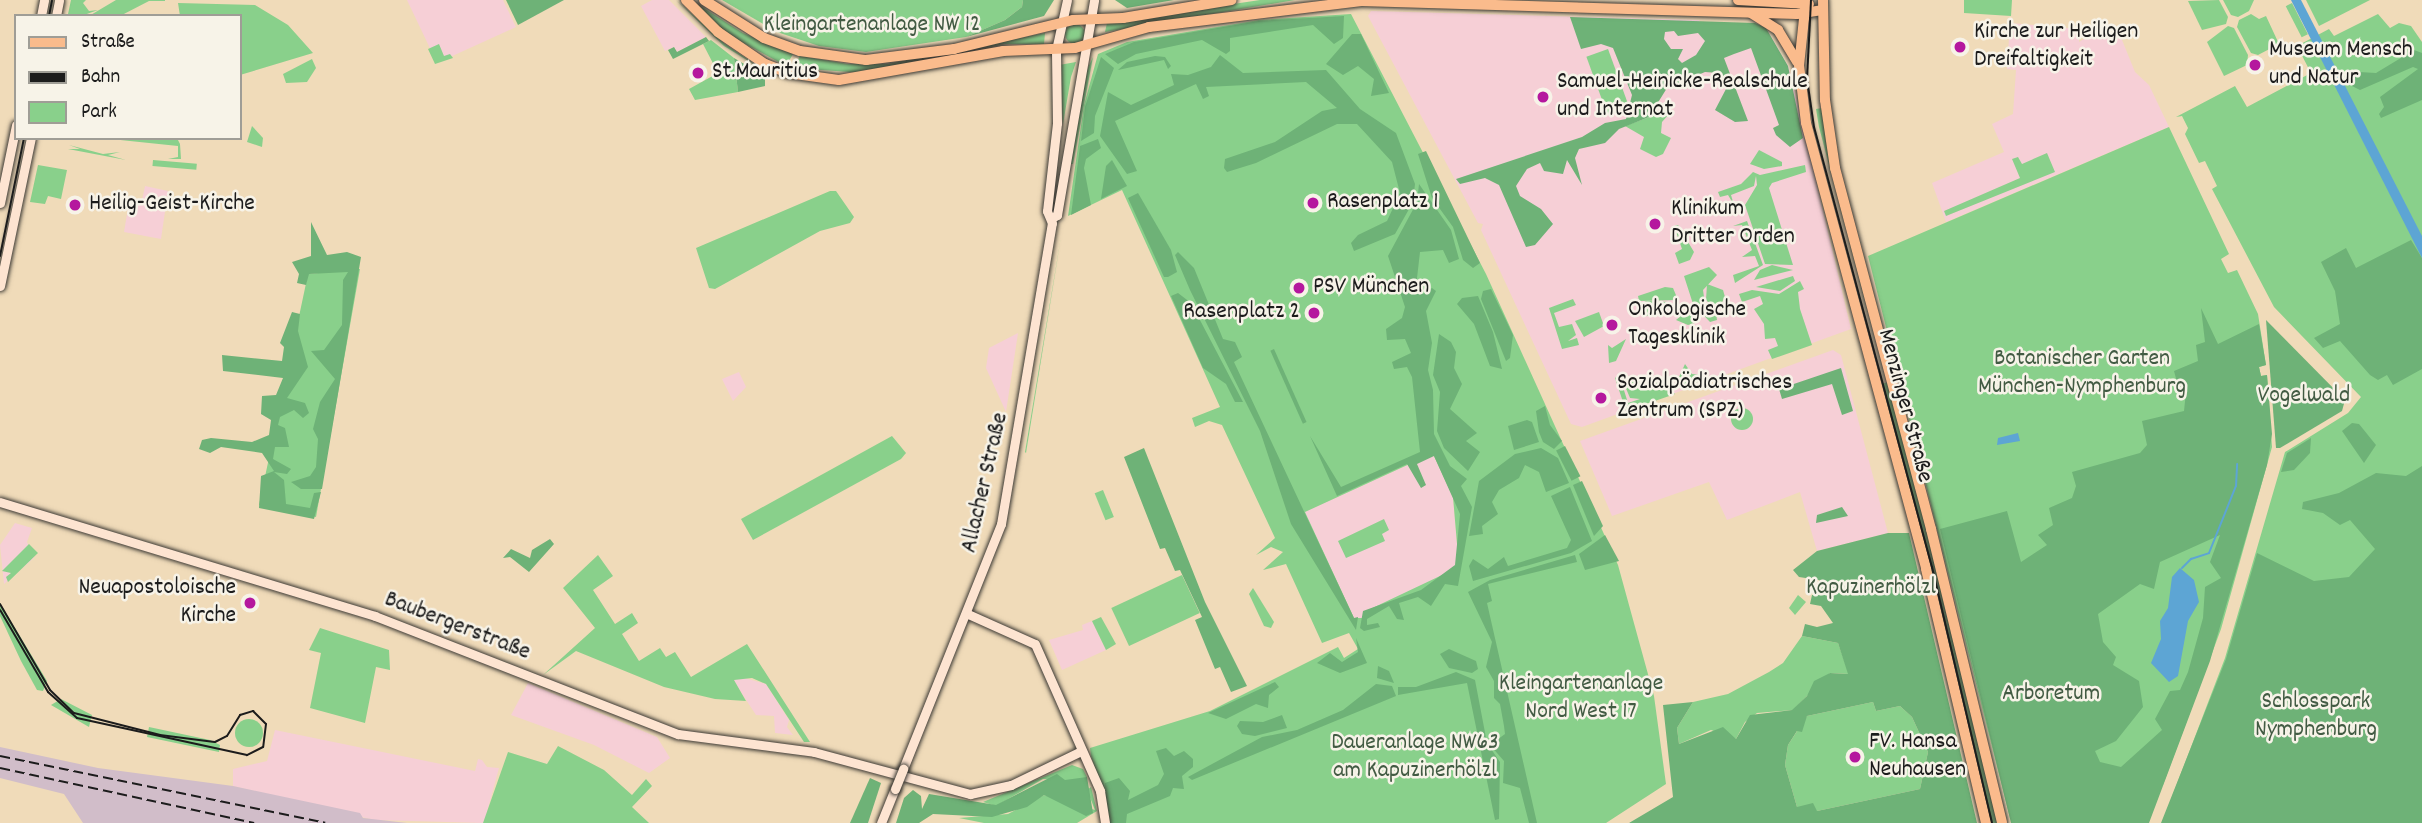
<!DOCTYPE html>
<meta charset="utf-8">
<style>
body{margin:0}
#map{position:relative;width:2422px;height:823px;overflow:hidden;background:#f0dbb9;font-family:Dekko,sans-serif}
div>[style]{position:absolute}
[style*='--x']{left:calc(var(--x)*1px);top:calc(var(--y)*1px);width:calc(var(--w)*1px);rotate:calc(var(--a)*1deg)}
.built>*{inset:0;background:#f6cfd6}
.industrial>*{inset:0;background:#d1bdc9}
.green>*{inset:0;background:#89d08b;transform-origin:0 0}
.round{border-radius:50%}
.forest>*{inset:0;background:#6eb277;transform-origin:0 0}
.water>*{inset:0;background:#5da5d4}
.stream>*{height:2px;margin:-1px;padding:0 1px;transform-origin:1px;border-radius:1px;background:#5da5d4}
.roads{filter:drop-shadow(0 0 2px #3c3934) drop-shadow(0 0 2px #3c3934)}
.secondary>*{height:9px;margin:-4.5px;padding:0 4.5px;transform-origin:4.5px;border-radius:4.5px;background:#fde4d1}
.primary>*{height:10px;margin:-5px;padding:0 5px;transform-origin:5px;border-radius:5px;background:#fabb8c}
.tram>*{height:2px;margin:-1px;padding:0 1px;transform-origin:1px;border-radius:1px;background:#1c1c1c}
.rail>*{height:2px;margin-top:-1px;transform-origin:0;background:repeating-linear-gradient(90deg,#1c1c1c 0 10px,transparent 0 15px)}
.bridges{filter:drop-shadow(0 0 2px #3c3934) drop-shadow(0 0 2px #3c3934)}
.secondary-bridge>*{height:9px;margin:-4.5px;padding:0 4.5px;transform-origin:4.5px;border-radius:4.5px;background:#fde4d1}
.dots>*{width:19px;height:19px;translate:-50% -50%;box-sizing:border-box;border:4px solid #f7f3e8;border-radius:50%}
span{translate:-50% -50%;white-space:nowrap;text-align:center;line-height:1.15;-webkit-text-stroke:5px #f7f3e8;paint-order:stroke}
.park-label{font-size:24px;color:#425b43}
.poi-label{font-size:24px;color:#1c1c1c}
.left{translate:0 -50%;text-align:left}
.right{translate:-100% -50%;text-align:right}
.street-label{font-size:24px;color:#1c1c1c}
.legend{position:absolute;left:14px;top:14px;width:228px;height:126px;box-sizing:border-box;background:#f7f3e8;border:2px solid #9f9d96;margin:0;padding:9px 12px;list-style:none;font-size:21px;color:#1c1c1c}
.legend li{display:flex;align-items:center;gap:14px;height:35px}
.legend b{width:35px;border:2px solid #9f9d96}
</style>
<div id="map">
<div class="built">
<div style="clip-path:polygon(407px 0,503px 0,516px 27px,437px 63px)"></div>
<div style="clip-path:polygon(652px 0,669px 0,706px 37px,677px 52px,674px 47px,665px 51px,641px 6px)"></div>
<div style="clip-path:polygon(1371px 11px,1699px 20px,1718px 51px,1756px 24px,1768px 31px,1789px 67px,1851px 329px,1582px 427px,1571px 424px,1481px 230px,1483px 224px,1478px 223px,1368px 16px)"></div>
<div style="clip-path:polygon(2010px 23px,2079px 29px,2079px 42px,2096px 31px,2099px 34px,2108px 30px,2113px 38px,2120px 35px,2135px 72px,2149px 85px,2169px 127px,1946px 222px,1932px 183px,2004px 152px,1992px 124px,2013px 114px,2016px 70px,2007px 69px)"></div>
<div style="clip-path:polygon(145px 186px,168px 191px,161px 239px,124px 232px,129px 202px,141px 205px)"></div>
<div style="clip-path:polygon(1018px 333px,1006px 412px,986px 368px,989px 348px)"></div>
<div style="clip-path:polygon(1833px 350px,1841px 355px,1888px 533px,1817px 551px,1800px 492px,1727px 520px,1709px 482px,1612px 516px,1580px 441px)"></div>
<div style="clip-path:polygon(739px 372px,746px 387px,733px 401px,722px 379px)"></div>
<div style="clip-path:polygon(1427px 456px,1434px 456px,1453px 497px,1459px 567px,1363px 618px,1354px 618px,1304px 512px)"></div>
<div style="clip-path:polygon(15px 523px,32px 528px,27px 542px,34px 558px,4px 584px,0 545px)"></div>
<div style="clip-path:polygon(1092px 621px,1106px 650px,1062px 670px,1049px 640px,1083px 630px,1082px 625px)"></div>
<div style="clip-path:polygon(741px 677px,766px 684px,789px 720px,787px 727px,793px 735px,775px 733px,774px 716px,756px 715px,733px 680px)"></div>
<div style="clip-path:polygon(528px 683px,657px 737px,670px 758px,649px 773px,594px 745px,511px 715px)"></div>
<div style="clip-path:polygon(275px 730px,475px 771px,478px 759px,482px 760px,487px 767px,499px 768px,484px 823px,374px 820px,233px 786px,233px 769px,267px 761px)"></div>
</div>
<div class="industrial">
<div style="clip-path:polygon(0 747px,98px 768px,233px 786px,360px 813px,363px 818px,407px 823px,83px 823px,64px 794px,0 778px)"></div>
</div>
<div class="green">
<div style="clip-path:polygon(71px 0,86px 0,83px 3px,89px 11px,98px 10px,84px 15px,68px 14px)"></div>
<div style="clip-path:polygon(116px 0,165px 0,165px 1px,149px 1px,120px 16px,89px 16px)"></div>
<div style="clip-path:polygon(676px 0,725px 44px,760px 68px,724px 46px)"></div>
<div style="clip-path:polygon(691px 0,743px 33px,793px 54px,786px 66px,725px 33px)"></div>
<div style="clip-path:polygon(722px 0,1023px 0,1022px 7px,1005px 20px,966px 37px,866px 52px,819px 46px,777px 32px)"></div>
<div style="clip-path:polygon(1260px 0,1295px 0,1105px 32px,1107px 23px)"></div>
<div style="clip-path:polygon(1964px 0,2012px 0,2011px 16px,1964px 13px)"></div>
<div style="clip-path:polygon(2219px 0,2228px 17px,2226px 24px,2202px 30px,2188px 1px)"></div>
<div style="clip-path:polygon(2223px 0,2254px 0,2249px 11px,2238px 17px,2231px 15px)"></div>
<div style="clip-path:polygon(2306px 0,2370px 0,2319px 26px)"></div>
<div style="clip-path:polygon(178px 3px,255px 5px,288px 25px,313px 53px,240px 75px,240px 16px,180px 16px)"></div>
<div style="left:2292px;top:3px;width:35px;height:7px;rotate:63deg"></div>
<div style="clip-path:polygon(evenodd,1351px 14px,1486px 274px,1618px 565px,1654px 696px,1666px 784px,1606px 823px,1119px 823px,1111px 819px,1091px 756px,1090px 748px,1210px 711px,1338px 647px,1344px 658px,1358px 649px,1349px 633px,1322px 643px,1286px 564px,1263px 570px,1283px 552px,1271px 547px,1256px 555px,1275px 538px,1222px 425px,1209px 421px,1195px 427px,1192px 418px,1220px 407px,1122px 190px,1068px 216px,1084px 105px,1098px 54px,1127px 42px,1259px 20px,1351px 14px,1427px 456px,1434px 456px,1453px 497px,1459px 567px,1364px 612px,1363px 618px,1354px 618px,1305px 512px,1427px 456px)"></div>
<div style="clip-path:polygon(2251px 14px,2259px 19px,2266px 16px,2279px 44px,2258px 55px,2251px 53px,2237px 27px,2239px 20px)"></div>
<div style="clip-path:polygon(2378px 14px,2390px 28px,2399px 23px,2411px 26px,2422px 42px,2422px 823px,2162px 823px,2225px 658px,2285px 452px,2348px 413px,2361px 397px,2274px 307px,2212px 189px,2217px 186px,2205px 161px,2199px 163px,2185px 134px,2188px 128px,2182px 116px,2176px 117px,2235px 86px,2247px 107px,2311px 73px,2297px 46px,2329px 29px,2334px 36px)"></div>
<div class="round" style="left:1065px;top:24px;width:20px;height:20px"></div>
<div style="clip-path:polygon(2228px 26px,2234px 28px,2248px 55px,2247px 65px,2224px 76px,2207px 42px)"></div>
<div style="clip-path:polygon(1045px 33px,1044px 44px,1004px 44px,864px 73px,793px 68px,800px 56px,848px 64px,888px 64px)"></div>
<div style="clip-path:polygon(711px 40px,734px 58px,738px 92px,695px 100px,689px 89px,718px 73px,703px 44px)"></div>
<div style="clip-path:polygon(439px 44px,444px 56px,450px 54px,453px 58px,435px 64px,428px 49px)"></div>
<div style="left:1608px;top:49px;width:61px;height:23px;rotate:70deg"></div>
<div style="clip-path:polygon(1093px 57px,1073px 164px,1070px 164px,1084px 76px)"></div>
<div style="clip-path:polygon(312px 59px,316px 68px,307px 82px,286px 83px,283px 74px)"></div>
<div style="clip-path:polygon(1076px 62px,1071px 77px,1063px 124px,1059px 65px)"></div>
<div style="clip-path:polygon(1822px 108px,1829px 157px,1870px 320px,1819px 127px,1816px 109px)"></div>
<div style="clip-path:polygon(1663px 112px,1669px 114px,1662px 122px,1661px 133px,1671px 138px,1663px 154px,1656px 157px,1640px 149px,1644px 137px,1625px 126px)"></div>
<div style="clip-path:polygon(252px 126px,263px 138px,262px 147px,247px 142px)"></div>
<div style="clip-path:polygon(2169px 127px,2229px 254px,2221px 259px,2228px 273px,2237px 270px,2258px 314px,2266px 365px,2259px 367px,2261px 376px,2267px 375px,2272px 447px,2221px 629px,2163px 785px,2010px 818px,1868px 256px)"></div>
<div style="clip-path:polygon(101px 138px,177px 138px,180px 144px,181px 159px,168px 159px,178px 157px,178px 146px)"></div>
<div style="clip-path:polygon(69px 145px,103px 154px,120px 152px,108px 155px,126px 160px,68px 149px,80px 149px)"></div>
<div style="clip-path:polygon(1759px 150px,1782px 162px,1782px 166px,1764px 169px,1750px 164px)"></div>
<div style="clip-path:polygon(2047px 153px,2055px 172px,1946px 216px,1944px 211px,2020px 178px,2012px 159px,2018px 157px,2022px 164px)"></div>
<div style="left:153px;top:160px;width:44px;height:6px;rotate:5deg"></div>
<div style="clip-path:polygon(38px 165px,67px 170px,61px 199px,48px 196px,45px 204px,30px 202px)"></div>
<div style="clip-path:polygon(1805px 165px,1806px 172px,1772px 183px,1769px 188px,1793px 265px,1765px 264px,1745px 205px,1757px 185px,1756px 176px,1754px 186px,1731px 195px,1734px 205px,1728px 195px,1720px 197px,1718px 192px,1741px 184px,1753px 172px,1760px 175px)"></div>
<div style="clip-path:polygon(830px 191px,836px 191px,854px 217px,850px 223px,820px 231px,715px 289px,709px 288px,696px 248px)"></div>
<div style="clip-path:polygon(1747px 221px,1763px 265px,1735px 283px,1733px 275px,1759px 266px,1755px 256px,1742px 257px,1752px 250px,1742px 225px,1733px 226px)"></div>
<div style="clip-path:polygon(1678px 225px,1694px 252px,1690px 260px,1679px 264px,1675px 253px,1682px 249px,1674px 226px)"></div>
<div style="clip-path:polygon(1061px 237px,1026px 453px,1025px 452px)"></div>
<div style="clip-path:polygon(1772px 265px,1793px 270px,1754px 280px,1760px 270px)"></div>
<div style="clip-path:polygon(1709px 267px,1717px 275px,1703px 290px,1705px 304px,1716px 313px,1717px 320px,1710px 322px,1693px 304px,1684px 276px)"></div>
<div style="clip-path:polygon(360px 269px,316px 517px,259px 505px,308px 274px)"></div>
<div style="clip-path:polygon(1793px 276px,1795px 281px,1780px 291px,1756px 287px)"></div>
<div style="clip-path:polygon(1800px 281px,1804px 289px,1798px 292px,1800px 309px,1812px 345px,1772px 359px,1768px 350px,1778px 346px,1775px 338px,1765px 339px,1764px 324px,1754px 309px,1763px 304px,1760px 296px,1742px 302px,1739px 294px,1752px 290px,1779px 294px)"></div>
<div style="clip-path:polygon(1707px 284px,1723px 290px,1725px 297px,1717px 311px,1706px 300px)"></div>
<div style="clip-path:polygon(1665px 287px,1673px 288px,1678px 300px,1639px 301px,1638px 296px)"></div>
<div style="clip-path:polygon(1573px 299px,1576px 305px,1554px 313px,1559px 327px,1572px 324px,1576px 335px,1568px 341px,1577px 338px,1579px 345px,1562px 349px,1549px 308px)"></div>
<div style="clip-path:polygon(1648px 301px,1670px 302px,1672px 307px,1644px 317px,1640px 303px)"></div>
<div style="clip-path:polygon(1687px 311px,1696px 319px,1698px 322px,1688px 325px,1676px 320px)"></div>
<div style="clip-path:polygon(1599px 312px,1604px 326px,1584px 337px,1575px 321px)"></div>
<div style="clip-path:polygon(1626px 339px,1616px 361px,1609px 363px,1608px 345px,1612px 348px)"></div>
<div style="clip-path:polygon(1871px 346px,1881px 384px,1889px 382px,1930px 535px,1998px 823px,1990px 823px)"></div>
<div style="clip-path:polygon(1685px 364px,1692px 374px,1708px 376px,1684px 390px,1679px 377px)"></div>
<div style="clip-path:polygon(1620px 374px,1626px 377px,1622px 384px,1628px 403px,1640px 399px,1630px 398px,1625px 386px,1630px 375px,1665px 385px,1675px 394px,1626px 411px,1615px 378px)"></div>
<div class="round" style="left:1731px;top:408px;width:22px;height:22px"></div>
<div style="clip-path:polygon(892px 436px,906px 453px,901px 459px,753px 540px,741px 519px)"></div>
<div style="left:1103px;top:490px;width:29px;height:9px;rotate:68deg"></div>
<div style="clip-path:polygon(1384px 519px,1389px 530px,1382px 534px,1385px 541px,1346px 558px,1338px 541px)"></div>
<div style="clip-path:polygon(29px 544px,38px 553px,8px 582px,6px 577px,11px 573px,2px 571px)"></div>
<div style="clip-path:polygon(598px 555px,613px 576px,593px 590px,615px 624px,632px 613px,638px 623px,622px 634px,639px 661px,660px 648px,666px 657px,675px 652px,691px 677px,747px 644px,810px 742px,804px 742px,766px 684px,752px 678px,734px 680px,746px 701px,715px 699px,664px 687px,576px 651px,543px 675px,595px 628px,563px 588px)"></div>
<div style="left:1182px;top:575px;width:42px;height:78px;rotate:65deg"></div>
<div style="clip-path:polygon(1253px 588px,1274px 622px,1271px 628px,1264px 626px,1249px 594px)"></div>
<div style="clip-path:polygon(1798px 595px,1806px 602px,1795px 615px,1789px 608px)"></div>
<div style="clip-path:polygon(0 603px,47px 681px,43px 691px,37px 690px,21px 661px,0 616px)"></div>
<div style="clip-path:polygon(1101px 617px,1116px 644px,1106px 650px,1092px 621px)"></div>
<div style="clip-path:polygon(320px 628px,389px 650px,390px 670px,376px 667px,365px 723px,310px 708px,321px 653px,309px 650px)"></div>
<div style="clip-path:polygon(1802px 636px,1838px 643px,1849px 674px,1830px 673px,1793px 710px,1757px 713px,1745px 722px,1736px 739px,1711px 730px,1679px 744px,1677px 728px,1693px 702px,1728px 694px,1769px 672px,1783px 663px)"></div>
<div style="clip-path:polygon(61px 699px,92px 715px,89px 727px,51px 705px)"></div>
<div style="clip-path:polygon(1873px 702px,1876px 711px,1900px 706px,1912px 717px,1928px 752px,1920px 789px,1817px 811px,1797px 807px,1785px 765px,1788px 745px,1807px 716px)"></div>
<div class="round" style="left:235px;top:719px;width:28px;height:28px"></div>
<div style="clip-path:polygon(149px 727px,210px 740px,220px 745px,219px 752px,147px 737px)"></div>
<div style="clip-path:polygon(558px 746px,604px 770px,632px 795px,646px 779px,652px 786px,632px 807px,649px 823px,483px 823px,508px 752px,547px 764px)"></div>
<div style="clip-path:polygon(1072px 765px,1083px 769px,1087px 777px,1078px 781px,1043px 779px,996px 806px,983px 802px)"></div>
<div style="clip-path:polygon(1091px 787px,1097px 811px,1077px 823px,984px 823px,959px 818px,1008px 814px,1044px 795px,1095px 810px,1087px 790px)"></div>
</div>
<div class="forest">
<div style="clip-path:polygon(506px 0,564px 0,518px 25px)"></div>
<div style="clip-path:polygon(1023px 0,1054px 0,1044px 16px,966px 37px,1005px 20px,1022px 7px)"></div>
<div style="clip-path:polygon(1115px 0,1174px 0,1127px 8px)"></div>
<div style="clip-path:polygon(1344px 16px,1343px 38px,1334px 44px,1313px 25px,1230px 38px,1230px 51px,1226px 54px,1202px 40px,1136px 54px,1118px 64px,1105px 54px,1134px 42px,1259px 21px)"></div>
<div style="clip-path:polygon(evenodd,1570px 17px,1755px 23px,1766px 28px,1788px 66px,1803px 138px,1790px 147px,1776px 135px,1773px 128px,1779px 125px,1751px 48px,1734px 54px,1724px 58px,1748px 121px,1735px 122px,1715px 110px,1726px 89px,1719px 73px,1705px 72px,1667px 88px,1649px 117px,1619px 129px,1605px 143px,1579px 149px,1575px 158px,1582px 185px,1567px 160px,1563px 174px,1544px 171px,1540px 163px,1527px 169px,1516px 186px,1520px 196px,1541px 209px,1553px 224px,1535px 245px,1526px 247px,1499px 185px,1485px 178px,1460px 184px,1456px 179px,1582px 137px,1605px 123px,1626px 119px,1632px 95px,1613px 48px,1601px 44px,1581px 49px,1570px 17px,1674px 31px,1678px 36px,1698px 33px,1705px 41px,1696px 55px,1682px 63px,1678px 59px,1683px 49px,1671px 49px,1664px 39px,1665px 32px,1674px 31px)"></div>
<div style="clip-path:polygon(1352px 34px,1361px 34px,1389px 93px,1371px 96px,1374px 79px,1358px 66px,1343px 75px,1326px 64px)"></div>
<div style="clip-path:polygon(706px 37px,709px 41px,673px 59px,668px 50px,674px 47px,677px 52px)"></div>
<div style="clip-path:polygon(2414px 50px,2422px 53px,2422px 100px,2381px 118px,2379px 114px,2384px 107px,2380px 97px,2418px 69px,2413px 67px,2360px 90px,2352px 86px,2351px 78px,2359px 72px,2376px 73px)"></div>
<div style="clip-path:polygon(1220px 55px,1243px 73px,1326px 70px,1360px 109px,1396px 133px,1415px 184px,1413px 202px,1395px 234px,1354px 251px,1351px 243px,1358px 235px,1387px 221px,1400px 193px,1392px 162px,1357px 124px,1337px 124px,1256px 163px,1227px 172px,1224px 168px,1225px 159px,1275px 142px,1322px 111px,1337px 108px,1306px 82px,1206px 87px,1209px 96px,1203px 99px,1196px 84px,1115px 121px,1137px 171px,1127px 174px,1100px 136px,1108px 92px,1131px 105px,1174px 85px,1171px 74px,1188px 75px,1211px 67px)"></div>
<div style="clip-path:polygon(1155px 56px,1165px 57px,1171px 66px,1168px 69px,1164px 60px,1118px 70px,1127px 62px)"></div>
<div style="clip-path:polygon(1101px 57px,1114px 68px,1095px 116px,1094px 133px,1081px 141px,1085px 107px)"></div>
<div style="clip-path:polygon(734px 58px,765px 76px,765px 86px,738px 92px)"></div>
<div style="clip-path:polygon(1098px 139px,1101px 148px,1086px 159px,1084px 168px,1091px 205px,1071px 215px,1080px 146px)"></div>
<div style="clip-path:polygon(1426px 151px,1480px 263px,1473px 268px,1463px 260px,1453px 227px,1432px 198px,1418px 154px)"></div>
<div style="clip-path:polygon(1112px 160px,1127px 186px,1101px 199px,1106px 166px)"></div>
<div style="clip-path:polygon(1419px 184px,1451px 230px,1459px 259px,1449px 263px,1443px 250px,1420px 252px,1416px 287px,1423px 294px,1432px 288px,1436px 291px,1426px 311px,1432px 343px,1428px 370px,1433px 390px,1434px 434px,1450px 466px,1467px 479px,1461px 486px,1472px 507px,1458px 586px,1445px 584px,1431px 606px,1418px 597px,1399px 603px,1404px 620px,1397px 619px,1389px 606px,1367px 619px,1367px 625px,1378px 623px,1380px 627px,1364px 631px,1360px 628px,1363px 611px,1421px 590px,1455px 565px,1460px 514px,1434px 456px,1417px 464px,1426px 485px,1421px 488px,1407px 464px,1337px 496px,1310px 436px,1341px 487px,1420px 452px,1412px 377px,1407px 367px,1394px 369px,1392px 362px,1411px 353px,1405px 339px,1387px 340px,1386px 329px,1402px 318px,1405px 307px,1388px 256px,1417px 202px)"></div>
<div style="clip-path:polygon(1138px 193px,1171px 250px,1177px 272px,1168px 277px,1164px 277px,1128px 198px)"></div>
<div style="clip-path:polygon(311px 222px,327px 255px,347px 252px,361px 257px,322px 489px,301px 489px,291px 482px,310px 476px,316px 467px,318px 439px,313px 429px,320px 402px,335px 379px,311px 351px,324px 350px,342px 325px,343px 280px,348px 272px,309px 274px,306px 285px,297px 283px,299px 274px,292px 262px,311px 256px)"></div>
<div style="clip-path:polygon(2411px 240px,2422px 258px,2422px 369px,2393px 385px,2387px 375px,2378px 380px,2370px 375px,2340px 341px,2323px 348px,2314px 338px,2340px 324px,2335px 291px,2321px 262px,2346px 248px,2356px 268px)"></div>
<div style="clip-path:polygon(1178px 252px,1194px 268px,1223px 339px,1235px 342px,1242px 357px,1234px 362px,1354px 618px,1358px 617px,1356px 630px,1291px 524px,1260px 431px,1190px 290px,1175px 255px)"></div>
<div style="clip-path:polygon(1491px 289px,1513px 335px,1510px 358px,1506px 361px,1481px 299px,1483px 291px)"></div>
<div style="clip-path:polygon(1178px 293px,1191px 303px,1243px 402px,1235px 402px,1226px 384px,1203px 368px,1171px 296px)"></div>
<div style="clip-path:polygon(1478px 296px,1493px 332px,1502px 369px,1490px 366px,1474px 324px,1457px 304px,1462px 298px)"></div>
<div style="clip-path:polygon(evenodd,2201px 308px,2218px 344px,2259px 324px,2266px 365px,2259px 367px,2261px 376px,2267px 375px,2272px 434px,2267px 465px,2210px 661px,2149px 823px,2011px 823px,1940px 529px,2007px 511px,2021px 562px,2047px 545px,2038px 535px,2053px 525px,2049px 508px,2072px 498px,2076px 486px,2072px 472px,2140px 453px,2147px 445px,2142px 421px,2184px 411px,2186px 392px,2178px 386px,2174px 371px,2198px 361px,2196px 345px,2205px 342px,2201px 308px,2220px 535px,2210px 562px,2221px 578px,2205px 587px,2203px 618px,2188px 672px,2180px 690px,2170px 691px,2155px 719px,2162px 730px,2121px 767px,2100px 762px,2095px 751px,2116px 741px,2143px 707px,2139px 681px,2113px 665px,2116px 657px,2103px 642px,2098px 614px,2140px 584px,2154px 589px,2160px 562px,2220px 535px)"></div>
<div style="clip-path:polygon(292px 312px,300px 314px,298px 331px,308px 367px,287px 398px,305px 403px,309px 413px,303px 418px,294px 410px,280px 417px,278px 425px,285px 428px,289px 447px,275px 447px,273px 459px,291px 469px,287px 474px,274px 472px,284px 480px,286px 504px,310px 508px,314px 493px,321px 492px,314px 519px,259px 508px,261px 476px,274px 471px,262px 453px,221px 447px,210px 453px,199px 449px,202px 440px,211px 438px,252px 442px,269px 435px,271px 420px,261px 414px,262px 396px,276px 395px,283px 378px,223px 371px,222px 355px,282px 361px,284px 347px,280px 343px)"></div>
<div style="clip-path:polygon(2266px 320px,2345px 400px,2342px 411px,2280px 448px,2276px 448px)"></div>
<div style="clip-path:polygon(1439px 334px,1451px 342px,1456px 352px,1454px 368px,1462px 384px,1450px 409px,1477px 433px,1466px 441px,1480px 452px,1468px 471px,1444px 448px,1437px 431px,1440px 392px,1433px 375px)"></div>
<div style="left:1274px;top:349px;width:80px;height:4px;rotate:66deg"></div>
<div style="clip-path:polygon(1841px 368px,1853px 411px,1842px 415px,1832px 384px,1782px 399px,1779px 389px)"></div>
<div style="clip-path:polygon(1545px 406px,1550px 425px,1562px 441px,1554px 449px,1543px 442px,1539px 432px,1536px 411px)"></div>
<div style="clip-path:polygon(1527px 420px,1532px 422px,1539px 442px,1514px 450px,1508px 426px)"></div>
<div style="clip-path:polygon(2352px 423px,2359px 424px,2376px 445px,2364px 463px,2342px 431px)"></div>
<div style="clip-path:polygon(2311px 438px,2310px 453px,2294px 470px,2281px 472px,2287px 453px)"></div>
<div style="left:1565px;top:446px;width:34px;height:10px;rotate:63deg"></div>
<div style="clip-path:polygon(1144px 448px,1205px 602px,1247px 686px,1231px 692px,1220px 667px,1215px 669px,1195px 620px,1202px 617px,1180px 570px,1175px 571px,1165px 548px,1160px 549px,1124px 457px)"></div>
<div style="clip-path:polygon(1541px 448px,1558px 458px,1569px 483px,1546px 492px,1539px 472px,1525px 465px,1519px 478px,1499px 490px,1492px 502px,1498px 514px,1482px 526px,1483px 534px,1469px 536px,1479px 481px,1515px 454px)"></div>
<div style="clip-path:polygon(2422px 466px,2422px 823px,2161px 823px,2226px 659px,2257px 553px,2314px 581px,2349px 577px,2375px 549px,2350px 520px,2340px 525px,2323px 513px,2302px 509px,2303px 502px,2339px 493px,2376px 473px,2406px 476px)"></div>
<div style="clip-path:polygon(1582px 481px,1603px 526px,1594px 536px,1573px 485px)"></div>
<div style="clip-path:polygon(1570px 487px,1592px 541px,1571px 553px,1473px 581px,1469px 566px,1473px 559px,1488px 569px,1504px 557px,1508px 566px,1567px 548px,1571px 540px,1551px 496px)"></div>
<div style="clip-path:polygon(1842px 507px,1848px 516px,1816px 523px,1817px 515px)"></div>
<div style="clip-path:polygon(evenodd,1888px 533px,1909px 533px,1977px 823px,1629px 823px,1673px 797px,1663px 705px,1693px 702px,1677px 728px,1679px 744px,1723px 727px,1736px 739px,1750px 715px,1792px 710px,1807px 696px,1814px 681px,1830px 673px,1848px 674px,1838px 643px,1802px 636px,1805px 624px,1817px 627px,1833px 623px,1821px 606px,1810px 604px,1812px 595px,1821px 595px,1819px 580px,1799px 577px,1793px 570px,1817px 551px,1888px 533px,1873px 702px,1876px 711px,1900px 706px,1912px 717px,1928px 752px,1920px 789px,1817px 811px,1813px 803px,1797px 807px,1785px 765px,1788px 745px,1797px 731px,1802px 732px,1807px 716px,1873px 702px)"></div>
<div style="clip-path:polygon(1605px 535px,1619px 561px,1585px 570px,1579px 554px)"></div>
<div style="clip-path:polygon(550px 539px,554px 544px,529px 572px,510px 557px,503px 558px,511px 549px,530px 558px,532px 550px)"></div>
<div style="clip-path:polygon(1575px 555px,1577px 562px,1488px 584px,1492px 601px,1487px 603px,1537px 823px,1529px 823px,1520px 788px,1503px 783px,1504px 761px,1490px 745px,1505px 734px,1504px 726px,1500px 704px,1494px 698px,1494px 681px,1486px 667px,1492px 642px,1468px 592px,1490px 580px)"></div>
<div style="clip-path:polygon(1356px 638px,1367px 663px,1340px 673px,1317px 663px,1330px 653px,1342px 662px,1358px 652px)"></div>
<div style="clip-path:polygon(1449px 649px,1476px 661px,1478px 669px,1472px 673px,1449px 668px,1440px 654px)"></div>
<div style="clip-path:polygon(1378px 666px,1389px 671px,1394px 683px,1377px 678px)"></div>
<div style="clip-path:polygon(1456px 672px,1475px 680px,1487px 743px,1500px 762px,1499px 819px,1495px 820px,1467px 683px,1398px 695px,1398px 687px,1416px 687px)"></div>
<div style="clip-path:polygon(1275px 682px,1279px 687px,1269px 695px,1268px 708px,1256px 704px,1226px 719px,1208px 713px)"></div>
<div style="clip-path:polygon(1376px 684px,1392px 686px,1396px 696px,1192px 780px,1188px 777px,1262px 737px,1297px 730px,1343px 710px)"></div>
<div style="clip-path:polygon(1282px 715px,1287px 728px,1255px 736px,1242px 734px,1237px 726px,1240px 721px,1263px 722px)"></div>
<div style="clip-path:polygon(1166px 748px,1174px 756px,1184px 751px,1193px 759px,1193px 767px,1182px 776px,1184px 789px,1173px 788px,1170px 796px,1127px 814px,1126px 823px,1108px 823px,1105px 783px,1119px 778px,1130px 791px,1128px 800px,1158px 785px,1164px 774px,1156px 751px)"></div>
<div style="clip-path:polygon(1057px 774px,1065px 780px,1087px 777px,1093px 813px,1086px 816px,1044px 795px,1027px 807px,992px 817px,933px 814px,919px 823px,896px 823px,904px 798px,913px 790px,921px 796px,922px 809px,929px 794px,996px 805px)"></div>
<div style="clip-path:polygon(870px 778px,881px 783px,868px 823px,850px 823px)"></div>
</div>
<div class="water">
<div style="clip-path:polygon(2291px 0,2301px 0,2422px 236px,2422px 258px)"></div>
<div style="clip-path:polygon(2018px 433px,2020px 441px,1997px 445px,1998px 438px)"></div>
<div style="clip-path:polygon(2180px 568px,2194px 580px,2199px 602px,2188px 621px,2178px 676px,2169px 682px,2151px 663px,2161px 639px,2160px 621px,2168px 608px,2172px 577px)"></div>
</div>
<div class="stream">
<div style="--x:2182;--y:568;--w:13;--a:-45"></div>
<div style="--x:2191;--y:559;--w:19;--a:-18"></div>
<div style="--x:2209;--y:553;--w:72;--a:-68.1"></div>
<div style="--x:2236;--y:486;--w:22;--a:-87"></div>
</div>
<div class="roads">
<div class="secondary">
<div style="--x:41;--y:16;--w:16;--a:-79"></div>
<div style="--x:56;--y:16;--w:16;--a:-79"></div>
<div style="--x:0;--y:203;--w:80;--a:-78.4"></div>
<div style="--x:1052;--y:218;--w:6;--a:-31"></div>
<div style="--x:1057;--y:215;--w:218;--a:-80.2"></div>
<div style="--x:0;--y:286;--w:151;--a:-78.2"></div>
<div style="--x:0;--y:502;--w:392;--a:16.9"></div>
<div style="--x:375;--y:616;--w:325;--a:21.3"></div>
<div style="--x:678;--y:734;--w:137;--a:7.5"></div>
<div style="--x:814;--y:752;--w:162;--a:15.1"></div>
<div style="--x:970;--y:794;--w:42;--a:-12.4"></div>
<div style="--x:1011;--y:785;--w:78;--a:-25.9"></div>
<div style="--x:968;--y:614;--w:73;--a:24.1"></div>
<div style="--x:1035;--y:644;--w:161;--a:66.1"></div>
<div style="--x:1100;--y:791;--w:32;--a:81"></div>
<div style="--x:903;--y:769;--w:264;--a:-68.2"></div>
<div style="--x:1001;--y:524;--w:305;--a:-80.4"></div>
<div style="--x:1052;--y:223;--w:13;--a:-113"></div>
<div style="--x:1047;--y:211;--w:89;--a:-83.5"></div>
<div style="--x:1057;--y:123;--w:73;--a:-90.8"></div>
<div style="--x:1056;--y:50;--w:51;--a:-77.6"></div>
<div style="--x:881;--y:823;--w:37;--a:-68"></div>
</div>
<div class="primary">
<div style="--x:686;--y:0;--w:45;--a:45"></div>
<div style="--x:718;--y:32;--w:57;--a:34.2"></div>
<div style="--x:765;--y:64;--w:25;--a:21"></div>
<div style="--x:788;--y:73;--w:51;--a:7.8"></div>
<div style="--x:839;--y:80;--w:167;--a:-10"></div>
<div style="--x:1003;--y:51;--w:72;--a:-2.4"></div>
<div style="--x:1075;--y:48;--w:77;--a:-15.8"></div>
<div style="--x:1149;--y:27;--w:214;--a:-7"></div>
<div style="--x:1361;--y:1;--w:436;--a:1.7"></div>
<div style="--x:1797;--y:14;--w:25;--a:-9"></div>
<div style="--x:704;--y:0;--w:71;--a:32.3"></div>
<div style="--x:764;--y:38;--w:38;--a:20"></div>
<div style="--x:800;--y:51;--w:67;--a:7.8"></div>
<div style="--x:866;--y:60;--w:89;--a:-7.1"></div>
<div style="--x:954;--y:49;--w:122;--a:-13.7"></div>
<div style="--x:1073;--y:20;--w:50;--a:-2.3"></div>
<div style="--x:1123;--y:18;--w:110;--a:-9.4"></div>
<div style="--x:1738;--y:0;--w:71;--a:3.2"></div>
<div style="--x:1806;--y:0;--w:65;--a:96.1"></div>
<div style="--x:1799;--y:65;--w:58;--a:83.1"></div>
<div style="--x:1806;--y:123;--w:462;--a:74.9"></div>
<div style="--x:1926;--y:569;--w:261;--a:76.7"></div>
<div style="--x:1823;--y:0;--w:100;--a:88.9"></div>
<div style="--x:1825;--y:100;--w:69;--a:81.6"></div>
<div style="--x:1835;--y:168;--w:374;--a:75.1"></div>
<div style="--x:1931;--y:529;--w:302;--a:76.4"></div>
<div style="--x:1751;--y:13;--w:32;--a:32"></div>
<div style="--x:1778;--y:30;--w:37;--a:59"></div>
</div>
</div>
<div class="tram">
<div style="--x:1811;--y:0;--w:79;--a:92.9"></div>
<div style="--x:1807;--y:79;--w:49;--a:81.7"></div>
<div style="--x:1814;--y:127;--w:456;--a:75"></div>
<div style="--x:1932;--y:567;--w:263;--a:76.8"></div>
<div style="--x:49;--y:16;--w:16;--a:-79"></div>
<div style="--x:0;--y:256;--w:120;--a:-78.5"></div>
<div style="--x:0;--y:604;--w:99;--a:59.8"></div>
<div style="--x:50;--y:690;--w:33;--a:44"></div>
<div style="--x:74;--y:713;--w:89;--a:14.3"></div>
<div style="--x:160;--y:735;--w:55;--a:7.3"></div>
<div style="--x:215;--y:742;--w:13;--a:-27"></div>
<div style="--x:227;--y:736;--w:25;--a:-58"></div>
<div style="--x:240;--y:715;--w:14;--a:-17"></div>
<div style="--x:253;--y:711;--w:18;--a:45"></div>
<div style="--x:266;--y:724;--w:23;--a:97"></div>
<div style="--x:263;--y:747;--w:18;--a:153"></div>
<div style="--x:247;--y:755;--w:174;--a:-167.7"></div>
<div style="--x:77;--y:718;--w:39;--a:-138"></div>
<div style="--x:48;--y:692;--w:95;--a:-120.3"></div>
</div>
<div class="rail">
<div style="--x:0;--y:756;--w:332;--a:11.6"></div>
<div style="--x:0;--y:768;--w:260;--a:12.2"></div>
</div>
<div class="bridges">
<div class="secondary-bridge">
<div style="--x:895;--y:789;--w:22;--a:-68"></div>
</div>
</div>
<div class="dots">
<div style="left:1960px;top:47px;background:#b5179e"></div>
<div style="left:2255px;top:65px;background:#b5179e"></div>
<div style="left:698px;top:73px;background:#b5179e"></div>
<div style="left:1543px;top:97px;background:#b5179e"></div>
<div style="left:1313px;top:203px;background:#b5179e"></div>
<div style="left:75px;top:205px;background:#b5179e"></div>
<div style="left:1655px;top:224px;background:#b5179e"></div>
<div style="left:1299px;top:288px;background:#b5179e"></div>
<div style="left:1314px;top:313px;background:#b5179e"></div>
<div style="left:1612px;top:325px;background:#b5179e"></div>
<div style="left:1601px;top:398px;background:#b5179e"></div>
<div style="left:250px;top:603px;background:#b5179e"></div>
<div style="left:1855px;top:757px;background:#b5179e"></div>
</div>
<div class="park-label">
<span style="left:872px;top:26px">Kleingartenanlage NW 12</span>
<span style="left:2082px;top:374px">Botanischer Garten<br>München-Nymphenburg</span>
<span style="left:2304px;top:397px">Vogelwald</span>
<span style="left:1871px;top:589px">Kapuzinerhölzl</span>
<span style="left:1581px;top:699px">Kleingartenanlage<br>Nord West 17</span>
<span style="left:2051px;top:695px">Arboretum</span>
<span style="left:2316px;top:717px">Schlosspark<br>Nymphenburg</span>
<span style="left:1415px;top:758px">Daueranlage NW63<br>am Kapuzinerhölzl</span>
</div>
<div class="poi-label">
<span class="left" style="left:1974px;top:47px">Kirche zur Heiligen<br>Dreifaltigkeit</span>
<span class="left" style="left:2269px;top:65px">Museum Mensch<br>und Natur</span>
<span class="left" style="left:712px;top:73px">St.Mauritius</span>
<span class="left" style="left:1557px;top:97px">Samuel-Heinicke-Realschule<br>und Internat</span>
<span class="left" style="left:1327px;top:203px">Rasenplatz 1</span>
<span class="left" style="left:89px;top:205px">Heilig-Geist-Kirche</span>
<span class="left" style="left:1671px;top:224px">Klinikum<br>Dritter Orden</span>
<span class="left" style="left:1313px;top:288px">PSV München</span>
<span class="left" style="left:1628px;top:325px">Onkologische<br>Tagesklinik</span>
<span class="right" style="left:1300px;top:313px">Rasenplatz 2</span>
<span class="left" style="left:1617px;top:398px">Sozialpädiatrisches<br>Zentrum (SPZ)</span>
<span class="right" style="left:236px;top:603px">Neuapostoloische<br>Kirche</span>
<span class="left" style="left:1869px;top:757px">FV. Hansa<br>Neuhausen</span>
</div>
<div class="street-label">
<span style="left:1904px;top:406px;rotate:75deg">Menzinger Straße</span>
<span style="left:986px;top:483px;rotate:-77deg">Allacher Straße</span>
<span style="left:457px;top:627px;rotate:21deg">Baubergerstraße</span>
</div>
<ul class="legend">
<li><b style="height:9px;background:#fabb8c"></b>Straße</li>
<li><b style="height:9px;background:#1c1c1c"></b>Bahn</li>
<li><b style="height:19px;background:#89d08b"></b>Park</li>
</ul>
</div>
